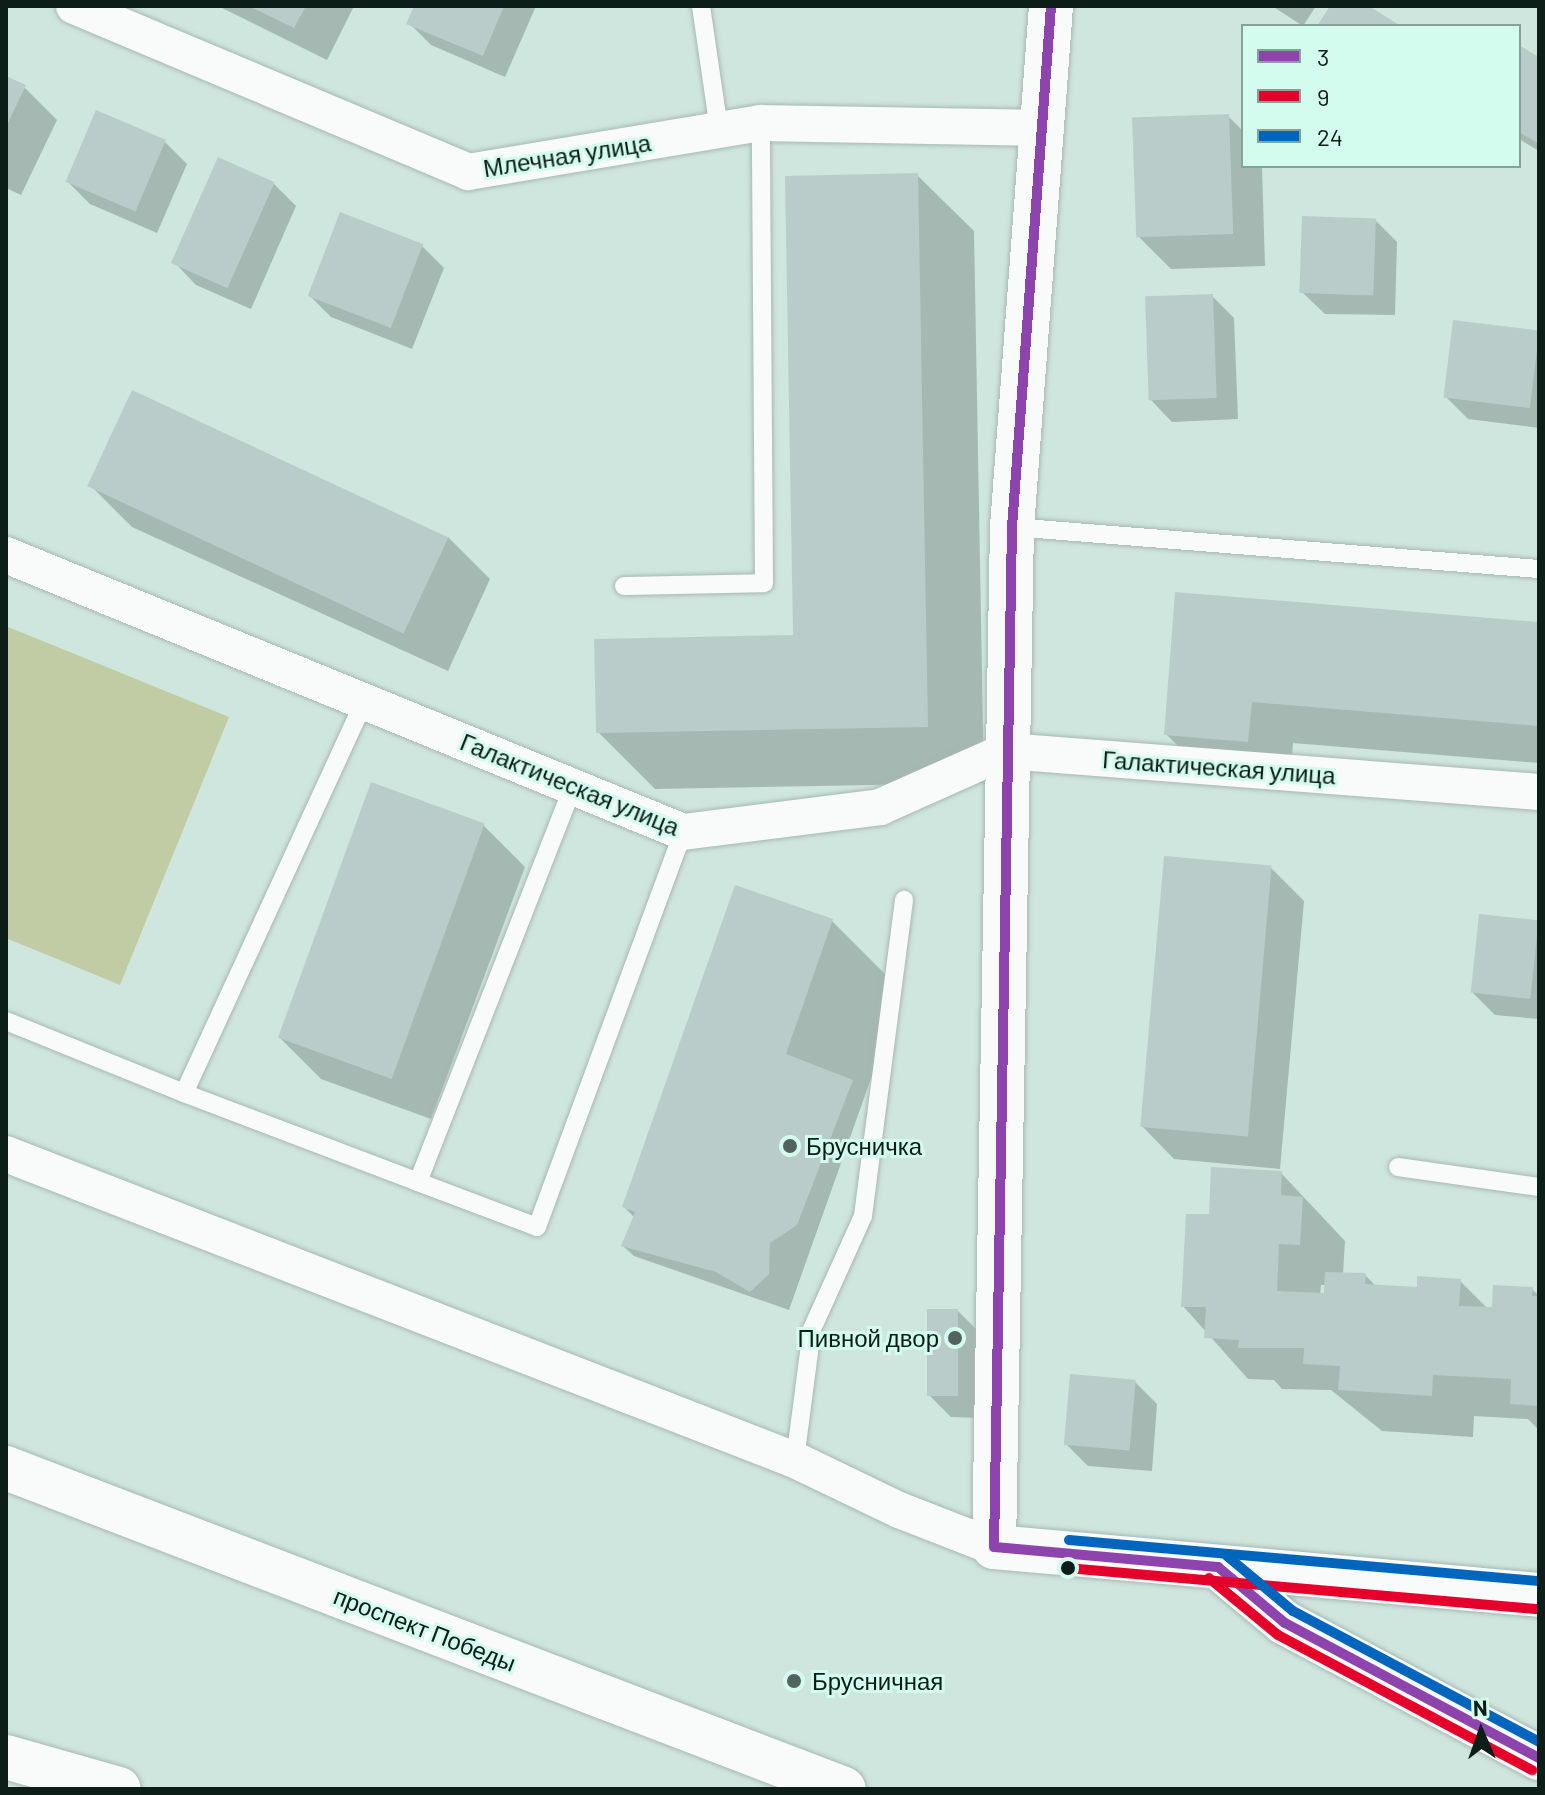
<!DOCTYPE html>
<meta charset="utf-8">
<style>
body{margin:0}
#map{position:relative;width:1545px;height:1795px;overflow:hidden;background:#cfe6de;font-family:Barlow,sans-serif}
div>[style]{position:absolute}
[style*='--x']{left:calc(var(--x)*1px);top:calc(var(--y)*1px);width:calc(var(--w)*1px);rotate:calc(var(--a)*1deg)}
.green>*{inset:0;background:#c1cca5}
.shadow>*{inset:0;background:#0003}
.building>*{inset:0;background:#baccca;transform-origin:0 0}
.roads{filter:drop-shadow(0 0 2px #a7b8b3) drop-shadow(0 0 2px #a7b8b3)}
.service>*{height:18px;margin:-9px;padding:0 9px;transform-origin:9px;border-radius:9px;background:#f8fbfa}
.minor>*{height:36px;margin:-18px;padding:0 18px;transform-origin:18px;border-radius:18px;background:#f8fbfa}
.tertiary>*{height:44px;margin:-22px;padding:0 22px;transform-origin:22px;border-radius:22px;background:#f8fbfa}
.primary>*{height:44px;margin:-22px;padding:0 22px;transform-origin:22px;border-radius:22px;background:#f8fbfa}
.bus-1>*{height:10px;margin:-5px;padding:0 5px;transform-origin:5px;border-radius:5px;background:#8e44ad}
.bus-2>*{height:10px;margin:-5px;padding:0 5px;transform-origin:5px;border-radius:5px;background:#e4002b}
.bus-3>*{height:10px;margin:-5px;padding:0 5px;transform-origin:5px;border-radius:5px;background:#0065bd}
.dots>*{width:22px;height:22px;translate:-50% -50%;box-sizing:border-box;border:4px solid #d3fcef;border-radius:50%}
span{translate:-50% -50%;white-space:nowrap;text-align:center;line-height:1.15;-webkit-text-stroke:6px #d3fcef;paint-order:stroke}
.street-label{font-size:24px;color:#0d1d18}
.poi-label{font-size:24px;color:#0d1d18}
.left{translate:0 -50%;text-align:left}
.right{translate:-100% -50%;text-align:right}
.frame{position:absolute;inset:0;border:8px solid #0d1d18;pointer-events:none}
.legend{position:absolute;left:1241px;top:24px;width:280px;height:144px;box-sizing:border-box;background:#d3fcef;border:2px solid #84a399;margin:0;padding:10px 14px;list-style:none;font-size:24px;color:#0d1d18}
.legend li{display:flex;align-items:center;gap:16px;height:40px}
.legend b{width:40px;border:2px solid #84a399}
.north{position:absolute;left:1441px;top:1691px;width:80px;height:80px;-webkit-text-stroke:6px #d3fcef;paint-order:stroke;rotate:358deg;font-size:22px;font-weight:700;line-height:32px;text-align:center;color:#0d1d18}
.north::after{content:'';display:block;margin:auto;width:28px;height:36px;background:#0d1d18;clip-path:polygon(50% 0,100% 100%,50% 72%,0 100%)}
</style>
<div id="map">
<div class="green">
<div style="clip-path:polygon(6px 626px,229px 717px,120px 985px,6px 938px)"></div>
</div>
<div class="shadow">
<div style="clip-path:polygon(218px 6px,354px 6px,327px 60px)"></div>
<div style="clip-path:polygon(416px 6px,536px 6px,505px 77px,431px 45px,409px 23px)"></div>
<div style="clip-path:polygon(1272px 6px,1316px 6px,1303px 26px)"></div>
<div style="clip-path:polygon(1519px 47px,1539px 59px,1539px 151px,1519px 139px)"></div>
<div style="clip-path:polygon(6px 78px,24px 87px,57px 120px,21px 195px,6px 188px)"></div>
<div style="clip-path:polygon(1228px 116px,1243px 131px,1243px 166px,1262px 166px,1265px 266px,1171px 269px,1138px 236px)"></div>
<div style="clip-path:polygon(165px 142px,187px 164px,157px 233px,90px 204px,68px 182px)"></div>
<div style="clip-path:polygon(219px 160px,274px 184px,296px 206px,251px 309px,196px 285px,174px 262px)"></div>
<div style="clip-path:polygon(917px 175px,974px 231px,984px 783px,655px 789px,598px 732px,795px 637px)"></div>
<div style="clip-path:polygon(1375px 220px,1397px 242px,1395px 315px,1325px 314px,1302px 292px)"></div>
<div style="clip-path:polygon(422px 246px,444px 268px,412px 349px,331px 317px,309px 295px)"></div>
<div style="clip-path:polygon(1212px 296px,1234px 318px,1238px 419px,1172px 422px,1150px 399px)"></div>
<div style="clip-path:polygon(1455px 322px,1539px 333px,1539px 428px,1468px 419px,1445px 396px)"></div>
<div style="clip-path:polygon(90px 485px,448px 537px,490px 579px,448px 671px,132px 527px)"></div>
<div style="clip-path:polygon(1177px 594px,1539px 624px,1539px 763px,1293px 743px,1290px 783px,1208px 776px,1166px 734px)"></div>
<div style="clip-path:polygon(483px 825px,525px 867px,431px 1119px,321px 1079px,279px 1037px)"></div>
<div style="clip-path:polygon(1271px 868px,1304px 901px,1280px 1169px,1174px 1159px,1142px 1126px)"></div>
<div style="clip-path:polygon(832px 921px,902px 991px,789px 1310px,634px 1256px,623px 1246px,635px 1218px,624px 1207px)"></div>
<div style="clip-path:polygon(1539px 922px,1539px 1019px,1495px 1015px,1473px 993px)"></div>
<div style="clip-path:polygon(evenodd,1281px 1173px,1345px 1241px,1343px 1274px,1365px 1275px,1376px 1286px,1419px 1289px,1460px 1281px,1488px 1309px,1532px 1289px,1539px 1296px,1539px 1430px,1528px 1419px,1474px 1416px,1473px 1437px,1382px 1431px,1331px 1390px,1282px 1389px,1274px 1380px,1248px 1379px,1183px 1306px,1211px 1216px,1281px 1173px,1321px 1285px,1326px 1285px,1326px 1295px,1320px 1295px,1321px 1285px)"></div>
<div style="clip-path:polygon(958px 1311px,980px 1333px,980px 1418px,951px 1417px,929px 1395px)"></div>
<div style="clip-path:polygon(1135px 1382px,1157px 1404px,1152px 1471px,1088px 1466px,1066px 1444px)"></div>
</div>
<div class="building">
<div style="clip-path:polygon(249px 6px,306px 6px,294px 28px)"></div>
<div style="clip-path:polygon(414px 6px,504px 6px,483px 56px,406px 24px)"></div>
<div style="clip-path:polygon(1330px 6px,1369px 6px,1401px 26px,1317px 26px)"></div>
<div style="clip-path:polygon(1519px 45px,1539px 57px,1539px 144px,1519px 132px)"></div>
<div style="clip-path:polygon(6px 76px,26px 85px,6px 127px)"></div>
<div style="left:96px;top:110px;width:76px;height:78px;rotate:23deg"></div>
<div style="left:1229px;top:114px;width:120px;height:97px;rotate:88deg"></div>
<div style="left:218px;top:157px;width:62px;height:116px;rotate:24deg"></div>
<div style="clip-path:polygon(918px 173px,928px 727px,596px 733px,594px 639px,793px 635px,785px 176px)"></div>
<div style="left:340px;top:212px;width:89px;height:90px;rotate:21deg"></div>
<div style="left:1302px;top:216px;width:74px;height:77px;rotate:2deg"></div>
<div style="left:1213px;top:294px;width:104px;height:68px;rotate:88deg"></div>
<div style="left:1453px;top:320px;width:87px;height:78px;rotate:7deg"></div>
<div style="left:132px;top:390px;width:349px;height:106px;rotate:25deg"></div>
<div style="clip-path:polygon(1175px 592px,1539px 622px,1539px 726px,1252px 702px,1248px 742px,1164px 735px)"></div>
<div style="left:371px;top:782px;width:121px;height:272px;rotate:20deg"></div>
<div style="left:1164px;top:856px;width:108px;height:272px;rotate:5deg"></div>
<div style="clip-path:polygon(735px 885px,833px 919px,786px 1054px,853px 1080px,797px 1225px,770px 1243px,769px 1274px,750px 1292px,716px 1272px,621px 1246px,635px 1212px,622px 1207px)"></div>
<div style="left:1479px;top:914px;width:60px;height:79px;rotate:6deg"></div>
<div style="clip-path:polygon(1211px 1167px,1282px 1171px,1281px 1195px,1303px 1197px,1300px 1245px,1279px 1244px,1277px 1291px,1324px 1293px,1325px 1272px,1366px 1273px,1365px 1284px,1417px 1287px,1417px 1276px,1461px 1279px,1459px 1306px,1492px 1307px,1493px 1285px,1533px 1287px,1532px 1296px,1539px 1296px,1539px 1406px,1510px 1404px,1511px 1379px,1433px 1375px,1432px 1396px,1338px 1390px,1340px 1366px,1303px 1364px,1304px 1348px,1238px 1348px,1239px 1340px,1204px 1338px,1206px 1307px,1181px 1307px,1186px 1214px,1209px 1214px)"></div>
<div style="left:927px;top:1309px;width:31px;height:87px"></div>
<div style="left:1070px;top:1374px;width:66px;height:71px;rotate:5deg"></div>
</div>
<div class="roads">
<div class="service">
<div style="--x:701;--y:6;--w:125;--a:81.7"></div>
<div style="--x:1012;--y:527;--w:529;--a:4.56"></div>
<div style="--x:624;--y:586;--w:140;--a:-1.2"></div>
<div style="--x:764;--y:583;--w:460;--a:-90.4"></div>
<div style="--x:364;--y:702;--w:430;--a:114.7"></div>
<div style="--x:184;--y:1093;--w:250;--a:20.8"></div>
<div style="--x:418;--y:1182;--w:424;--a:-68.6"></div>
<div style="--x:6;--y:1021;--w:192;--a:22"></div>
<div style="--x:1398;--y:1167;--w:142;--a:8.1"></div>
<div style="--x:418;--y:1182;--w:127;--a:20.7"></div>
<div style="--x:537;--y:1227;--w:421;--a:-69.7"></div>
<div style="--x:795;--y:1460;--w:132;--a:-82.6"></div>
<div style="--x:812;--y:1329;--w:124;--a:-65.7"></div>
<div style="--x:863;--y:1216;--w:319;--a:-82.6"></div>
</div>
<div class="minor">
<div style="--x:74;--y:6;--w:428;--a:22.8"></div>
<div style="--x:468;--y:172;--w:297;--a:-9.5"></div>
<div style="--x:761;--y:123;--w:283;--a:1"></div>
<div style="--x:6;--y:555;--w:731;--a:22.25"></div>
<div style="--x:683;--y:832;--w:199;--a:-7.2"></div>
<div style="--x:880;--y:807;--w:138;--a:-24"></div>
<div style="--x:1006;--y:751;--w:535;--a:4.4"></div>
<div style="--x:6;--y:1154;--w:846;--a:21.2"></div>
<div style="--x:795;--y:1460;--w:115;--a:25.7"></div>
<div style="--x:899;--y:1510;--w:102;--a:21.3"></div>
</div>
<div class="tertiary">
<div style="--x:1051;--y:6;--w:522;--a:94.28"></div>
<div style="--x:1012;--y:527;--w:1020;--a:91.01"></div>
<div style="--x:994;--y:1547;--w:547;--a:5.03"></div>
<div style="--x:6;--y:1468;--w:897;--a:20.96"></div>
<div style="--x:1218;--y:1567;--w:87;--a:39.9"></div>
<div style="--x:1285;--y:1623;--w:288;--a:28"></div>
</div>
<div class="primary">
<div style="--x:6;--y:1757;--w:117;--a:15.8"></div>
</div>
</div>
<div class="bus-1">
<div style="--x:1051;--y:6;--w:522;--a:94.28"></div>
<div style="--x:1012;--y:527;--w:1020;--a:91.01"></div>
<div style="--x:994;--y:1547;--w:225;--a:5.1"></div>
<div style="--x:1218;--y:1567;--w:87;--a:39.9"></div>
<div style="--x:1285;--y:1623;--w:288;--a:28"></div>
</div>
<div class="bus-2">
<div style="--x:1067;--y:1568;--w:473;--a:5"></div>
<div style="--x:1209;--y:1578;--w:89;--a:39.6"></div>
<div style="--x:1278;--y:1635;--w:288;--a:28"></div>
</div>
<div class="bus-3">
<div style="--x:1069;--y:1540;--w:472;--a:5"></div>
<div style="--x:1227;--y:1556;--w:86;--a:39.8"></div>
<div style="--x:1293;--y:1611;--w:279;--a:28"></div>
</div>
<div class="dots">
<div style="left:790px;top:1146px;background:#51635d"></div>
<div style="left:955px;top:1338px;background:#51635d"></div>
<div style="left:1068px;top:1568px;background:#0d1d18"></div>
<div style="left:794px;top:1681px;background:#51635d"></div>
</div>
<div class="street-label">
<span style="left:567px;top:155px;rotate:-9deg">Млечная улица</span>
<span style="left:1219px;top:767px;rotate:4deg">Галактическая улица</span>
<span style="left:570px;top:784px;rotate:22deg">Галактическая улица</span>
<span style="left:425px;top:1629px;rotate:21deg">проспект Победы</span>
</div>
<div class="poi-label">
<span class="left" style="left:806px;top:1146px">Брусничка</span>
<span class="right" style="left:939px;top:1338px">Пивной двор</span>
<span class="left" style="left:812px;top:1681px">Брусничная</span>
</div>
<div class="frame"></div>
<ul class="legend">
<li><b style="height:10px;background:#8e44ad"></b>3</li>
<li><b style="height:10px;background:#e4002b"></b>9</li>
<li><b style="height:10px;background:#0065bd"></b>24</li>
</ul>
<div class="north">N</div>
</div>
